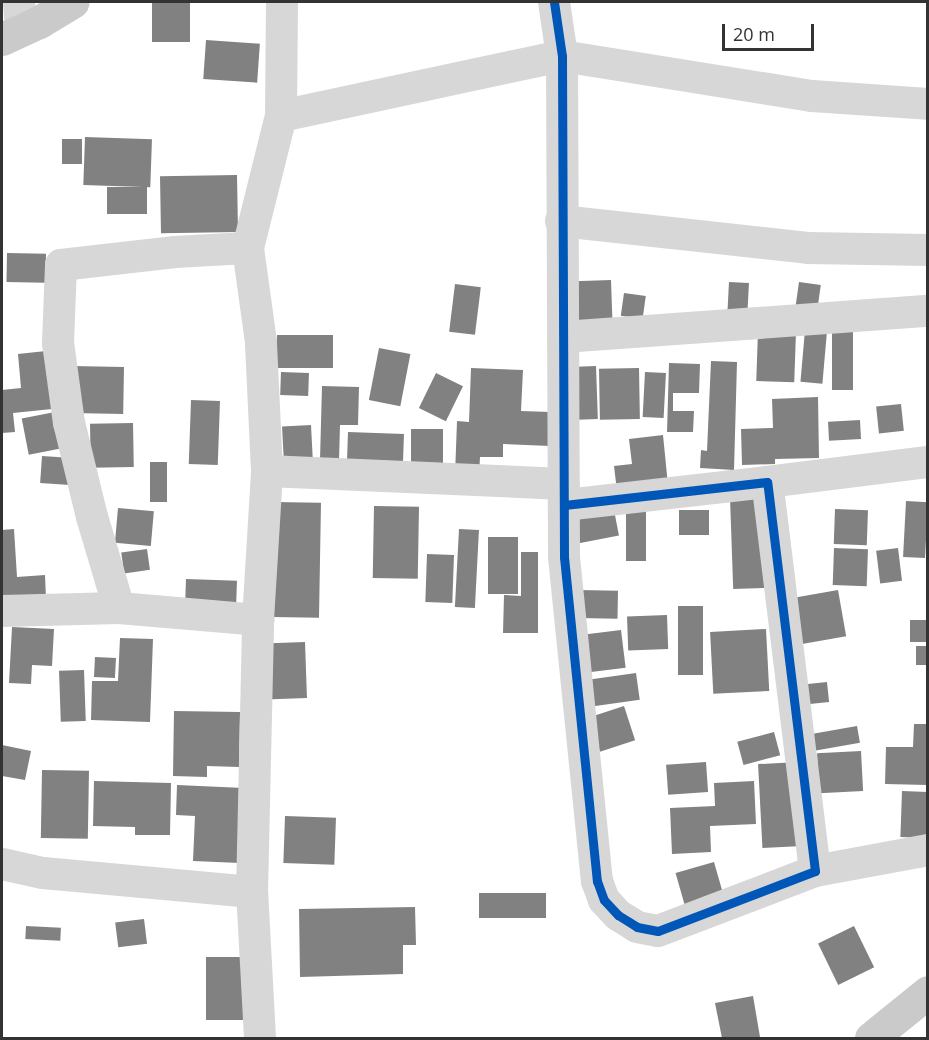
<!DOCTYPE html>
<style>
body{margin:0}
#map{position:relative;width:929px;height:1040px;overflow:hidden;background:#fff;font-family:"Open Sans",sans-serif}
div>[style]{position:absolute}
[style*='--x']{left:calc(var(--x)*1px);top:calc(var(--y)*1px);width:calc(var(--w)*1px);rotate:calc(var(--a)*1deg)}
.building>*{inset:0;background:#818181;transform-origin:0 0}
.minor>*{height:32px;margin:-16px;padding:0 16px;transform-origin:16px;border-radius:16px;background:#d7d7d7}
.major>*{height:33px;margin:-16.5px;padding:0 16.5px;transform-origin:16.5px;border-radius:16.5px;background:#cacaca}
.cycleway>*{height:9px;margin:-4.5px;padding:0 4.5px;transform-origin:4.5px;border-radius:4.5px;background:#0057b8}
span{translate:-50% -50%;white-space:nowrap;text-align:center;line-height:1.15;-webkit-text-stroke:6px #fff;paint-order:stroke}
.frame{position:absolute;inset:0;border:3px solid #333;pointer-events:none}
.scale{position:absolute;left:722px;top:24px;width:92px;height:27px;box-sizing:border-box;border:3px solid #333;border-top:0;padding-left:8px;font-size:18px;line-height:21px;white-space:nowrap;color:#333;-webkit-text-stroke:4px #fff;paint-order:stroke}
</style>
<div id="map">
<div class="building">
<div style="left:152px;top:2px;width:38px;height:40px"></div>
<div style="left:206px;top:40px;width:54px;height:39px;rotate:4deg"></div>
<div style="left:85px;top:137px;width:67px;height:48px;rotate:2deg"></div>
<div style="left:62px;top:139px;width:20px;height:25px"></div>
<div style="left:237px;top:175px;width:57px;height:77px;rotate:89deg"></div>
<div style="left:147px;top:187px;width:27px;height:40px;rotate:90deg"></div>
<div style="left:7px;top:253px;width:39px;height:29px;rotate:1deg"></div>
<div style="left:611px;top:280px;width:46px;height:44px;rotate:88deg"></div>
<div style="left:729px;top:282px;width:20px;height:36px;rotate:3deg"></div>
<div style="left:799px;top:282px;width:22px;height:28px;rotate:8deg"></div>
<div style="left:455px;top:284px;width:26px;height:48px;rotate:7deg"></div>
<div style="left:624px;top:293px;width:22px;height:23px;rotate:8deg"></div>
<div style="left:832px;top:322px;width:21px;height:68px"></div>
<div style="left:805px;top:330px;width:22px;height:52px;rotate:5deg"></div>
<div style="left:758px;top:331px;width:38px;height:50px;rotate:2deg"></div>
<div style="left:333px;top:335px;width:33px;height:56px;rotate:90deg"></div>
<div style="left:379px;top:348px;width:32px;height:53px;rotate:11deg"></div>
<div style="clip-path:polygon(46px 351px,52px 409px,13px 413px,15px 432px,2px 433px,2px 390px,21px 388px,18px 354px)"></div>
<div style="clip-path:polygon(711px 361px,737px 362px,734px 470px,700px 468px,701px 450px,707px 451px)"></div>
<div style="clip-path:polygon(669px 363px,700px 364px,699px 393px,673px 393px,673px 411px,694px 411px,693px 432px,667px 432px)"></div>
<div style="left:72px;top:366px;width:52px;height:47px;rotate:1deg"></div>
<div style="left:596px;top:366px;width:53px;height:27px;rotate:88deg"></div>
<div style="clip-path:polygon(471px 368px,523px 370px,521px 411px,551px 412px,550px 446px,503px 444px,503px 457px,480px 457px,479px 476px,455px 475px,457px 421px,469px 422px)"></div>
<div style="left:639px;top:368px;width:51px;height:40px;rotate:89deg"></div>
<div style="left:281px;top:372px;width:28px;height:23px;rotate:2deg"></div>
<div style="left:645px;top:372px;width:21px;height:45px;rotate:3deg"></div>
<div style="left:436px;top:373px;width:30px;height:39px;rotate:26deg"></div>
<div style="clip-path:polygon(322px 386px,359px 387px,358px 425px,340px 425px,339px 461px,320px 460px)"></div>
<div style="clip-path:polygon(818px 397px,819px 458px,775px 459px,775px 464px,742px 465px,741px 429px,773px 428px,772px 399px)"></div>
<div style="left:191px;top:400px;width:29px;height:64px;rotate:2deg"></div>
<div style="left:901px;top:404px;width:27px;height:25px;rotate:84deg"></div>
<div style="left:60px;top:411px;width:37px;height:39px;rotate:79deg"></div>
<div style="left:860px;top:420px;width:19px;height:32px;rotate:87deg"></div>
<div style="left:133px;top:423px;width:44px;height:43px;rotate:89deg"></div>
<div style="left:311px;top:425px;width:36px;height:29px;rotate:87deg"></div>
<div style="left:411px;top:429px;width:32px;height:41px"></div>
<div style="left:348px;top:432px;width:56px;height:30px;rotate:2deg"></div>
<div style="clip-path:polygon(663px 435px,668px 485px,617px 491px,614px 466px,632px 464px,629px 439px)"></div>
<div style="left:42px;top:456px;width:30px;height:27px;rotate:4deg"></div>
<div style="left:150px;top:462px;width:17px;height:40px"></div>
<div style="left:761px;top:497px;width:91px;height:31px;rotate:88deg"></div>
<div style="left:906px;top:501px;width:22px;height:56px;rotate:3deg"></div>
<div style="left:274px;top:502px;width:47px;height:115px;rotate:1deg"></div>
<div style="left:374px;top:506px;width:45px;height:72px;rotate:1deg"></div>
<div style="left:118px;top:508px;width:36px;height:35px;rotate:5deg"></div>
<div style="left:626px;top:509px;width:20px;height:52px"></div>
<div style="left:835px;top:509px;width:33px;height:35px;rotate:2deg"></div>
<div style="left:614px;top:510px;width:26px;height:46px;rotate:79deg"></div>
<div style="left:679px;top:510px;width:30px;height:25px"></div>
<div style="clip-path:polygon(14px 529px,17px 577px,45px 575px,46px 599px,2px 601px,2px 530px)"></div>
<div style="left:459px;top:529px;width:20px;height:78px;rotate:3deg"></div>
<div style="left:488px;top:537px;width:30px;height:57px"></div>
<div style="left:834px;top:548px;width:34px;height:37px;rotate:2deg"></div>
<div style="left:898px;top:548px;width:33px;height:22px;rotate:83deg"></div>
<div style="left:147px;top:549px;width:21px;height:26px;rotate:82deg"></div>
<div style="clip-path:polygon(521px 552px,538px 552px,538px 633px,503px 633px,504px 595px,521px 596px)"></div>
<div style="left:427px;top:554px;width:27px;height:48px;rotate:2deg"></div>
<div style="left:186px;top:579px;width:51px;height:29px;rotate:2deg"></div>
<div style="left:578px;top:590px;width:40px;height:28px;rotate:1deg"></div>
<div style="left:838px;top:590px;width:47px;height:52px;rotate:80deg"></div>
<div style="left:678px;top:606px;width:25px;height:69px"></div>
<div style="left:667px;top:615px;width:34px;height:40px;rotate:88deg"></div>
<div style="left:910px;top:620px;width:18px;height:22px"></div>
<div style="clip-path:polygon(12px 627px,54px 629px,52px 666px,32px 665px,31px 684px,9px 683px)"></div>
<div style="left:766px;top:629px;width:62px;height:56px;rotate:87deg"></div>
<div style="left:621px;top:630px;width:38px;height:43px;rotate:83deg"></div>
<div style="clip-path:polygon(120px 638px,153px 639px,150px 722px,91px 720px,92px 681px,118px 681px)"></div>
<div style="left:305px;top:642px;width:56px;height:35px;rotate:88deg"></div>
<div style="left:916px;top:646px;width:12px;height:19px"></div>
<div style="left:95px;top:657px;width:21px;height:20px;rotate:3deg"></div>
<div style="left:84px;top:670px;width:51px;height:25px;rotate:88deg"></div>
<div style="left:636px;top:673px;width:27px;height:52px;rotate:82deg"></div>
<div style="left:827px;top:682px;width:20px;height:29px;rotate:84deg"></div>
<div style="left:624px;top:706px;width:36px;height:37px;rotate:72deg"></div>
<div style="clip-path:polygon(174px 711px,240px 712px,239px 767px,207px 766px,207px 777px,173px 776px)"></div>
<div style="clip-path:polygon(914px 724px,928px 724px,928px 785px,885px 784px,886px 747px,913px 747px)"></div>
<div style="left:857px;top:726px;width:17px;height:49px;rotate:80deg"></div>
<div style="left:774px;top:732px;width:24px;height:38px;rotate:75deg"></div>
<div style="clip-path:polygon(2px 745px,31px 751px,25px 780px,2px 776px)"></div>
<div style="left:861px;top:751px;width:40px;height:44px;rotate:87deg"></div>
<div style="left:706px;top:762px;width:30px;height:40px;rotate:86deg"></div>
<div style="left:798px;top:762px;width:84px;height:40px;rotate:87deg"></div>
<div style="left:42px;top:770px;width:47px;height:68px;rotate:1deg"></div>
<div style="clip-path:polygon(94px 781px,171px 783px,170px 835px,135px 835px,135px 827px,93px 826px)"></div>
<div style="clip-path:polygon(754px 781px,756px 824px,710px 826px,711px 852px,672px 854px,670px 808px,715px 806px,714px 783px)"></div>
<div style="clip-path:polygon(177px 785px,244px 788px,240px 863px,193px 861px,195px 816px,176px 815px)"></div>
<div style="left:902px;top:791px;width:26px;height:46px;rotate:2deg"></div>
<div style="left:285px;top:816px;width:51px;height:47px;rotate:2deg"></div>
<div style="left:714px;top:862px;width:41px;height:40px;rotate:74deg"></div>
<div style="left:546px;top:893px;width:25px;height:67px;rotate:90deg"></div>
<div style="clip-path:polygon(415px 907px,416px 945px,403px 945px,403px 974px,300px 977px,299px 909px)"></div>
<div style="left:144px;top:919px;width:25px;height:29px;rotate:83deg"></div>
<div style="left:26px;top:926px;width:35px;height:13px;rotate:3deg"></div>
<div style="left:854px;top:926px;width:46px;height:40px;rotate:64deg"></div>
<div style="left:206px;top:957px;width:47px;height:63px"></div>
<div style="clip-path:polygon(753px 996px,760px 1037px,722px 1038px,715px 1003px)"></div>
</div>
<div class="minor">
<div style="--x:19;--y:2;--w:28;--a:86"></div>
<div style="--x:554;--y:2;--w:55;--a:81.6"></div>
<div style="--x:562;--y:56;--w:501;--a:89.77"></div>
<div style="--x:564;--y:557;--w:326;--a:84.2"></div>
<div style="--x:597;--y:881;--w:20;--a:70"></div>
<div style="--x:604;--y:900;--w:21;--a:47"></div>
<div style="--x:618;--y:915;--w:22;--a:32"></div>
<div style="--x:637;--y:927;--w:21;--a:11"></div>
<div style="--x:658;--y:931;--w:168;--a:-20.9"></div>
<div style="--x:815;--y:871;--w:392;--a:-97"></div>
<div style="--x:767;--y:482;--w:204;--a:173.5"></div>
<div style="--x:281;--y:116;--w:287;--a:-12.1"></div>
<div style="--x:562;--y:56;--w:253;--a:9.1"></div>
<div style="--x:812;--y:96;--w:116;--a:3.9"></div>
<div style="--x:561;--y:221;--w:248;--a:6.2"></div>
<div style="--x:808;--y:248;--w:120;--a:1"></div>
<div style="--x:563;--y:337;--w:366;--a:-4.1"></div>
<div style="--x:267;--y:471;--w:297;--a:2.5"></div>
<div style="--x:767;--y:482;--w:162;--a:-7.1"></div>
<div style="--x:119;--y:608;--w:95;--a:-106.5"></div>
<div style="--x:92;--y:517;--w:97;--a:-103.7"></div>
<div style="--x:69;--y:423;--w:81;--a:-97.8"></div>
<div style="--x:58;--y:343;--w:78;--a:-87.8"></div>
<div style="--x:61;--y:265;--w:115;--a:-6.5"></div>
<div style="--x:175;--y:252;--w:73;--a:-3.1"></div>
<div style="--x:2;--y:611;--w:117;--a:-1.5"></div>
<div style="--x:119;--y:608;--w:140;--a:4.9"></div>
<div style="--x:2;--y:864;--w:42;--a:12.4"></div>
<div style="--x:43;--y:873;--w:210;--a:5.2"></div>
<div style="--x:815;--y:871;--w:115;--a:-10.5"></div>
<div style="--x:260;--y:1038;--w:146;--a:-93.1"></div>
<div style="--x:252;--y:892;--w:272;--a:-88.7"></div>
<div style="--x:258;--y:620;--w:149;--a:-86.5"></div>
<div style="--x:267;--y:471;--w:129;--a:-92.7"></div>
<div style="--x:261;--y:342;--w:95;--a:-97.9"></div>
<div style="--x:248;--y:248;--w:136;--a:-76"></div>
<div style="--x:281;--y:116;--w:114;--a:-89.5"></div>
</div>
<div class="major">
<div style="--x:2;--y:39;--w:41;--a:-24.7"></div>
<div style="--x:39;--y:22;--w:39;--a:-31"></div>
<div style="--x:871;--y:1038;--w:73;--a:-38.9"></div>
</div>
<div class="cycleway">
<div style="--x:554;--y:2;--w:55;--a:81.6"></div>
<div style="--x:562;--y:56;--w:501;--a:89.77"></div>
<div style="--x:564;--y:557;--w:326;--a:84.2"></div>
<div style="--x:597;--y:881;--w:20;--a:70"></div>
<div style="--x:604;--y:900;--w:21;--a:47"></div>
<div style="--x:618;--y:915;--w:22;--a:32"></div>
<div style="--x:637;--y:927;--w:21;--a:11"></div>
<div style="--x:658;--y:931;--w:168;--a:-20.9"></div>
<div style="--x:815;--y:871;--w:392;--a:-97"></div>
<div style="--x:767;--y:482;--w:204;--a:173.5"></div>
</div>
<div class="frame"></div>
<div class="scale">20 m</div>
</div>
